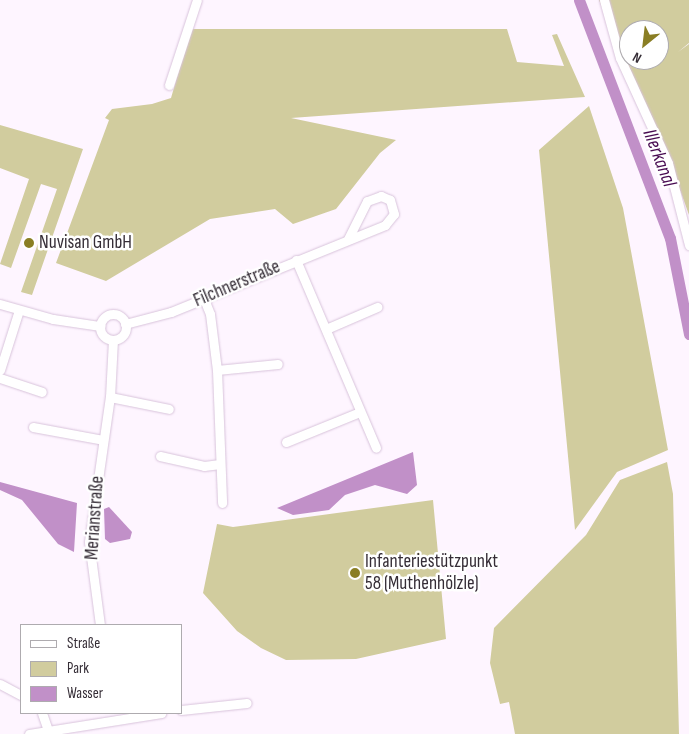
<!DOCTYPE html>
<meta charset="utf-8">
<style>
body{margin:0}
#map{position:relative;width:689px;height:734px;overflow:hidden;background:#fef5ff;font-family:"Sofia Sans Condensed",sans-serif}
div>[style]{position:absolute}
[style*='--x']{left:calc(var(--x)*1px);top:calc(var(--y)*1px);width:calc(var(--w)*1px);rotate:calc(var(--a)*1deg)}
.green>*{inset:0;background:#d1cc9e}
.water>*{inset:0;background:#c190c8}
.canal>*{height:11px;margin:-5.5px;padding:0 5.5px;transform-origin:5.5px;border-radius:5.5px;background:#c190c8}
.roads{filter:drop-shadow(0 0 1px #d8c3db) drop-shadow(0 0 1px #d8c3db)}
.minor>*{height:9px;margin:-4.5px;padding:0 4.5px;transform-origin:4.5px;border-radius:4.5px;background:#fff}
.minor>.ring{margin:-4.5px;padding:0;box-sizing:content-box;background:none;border:9px solid #fff;border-radius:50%}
.dots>*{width:14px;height:14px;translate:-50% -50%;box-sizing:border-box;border:2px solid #fff;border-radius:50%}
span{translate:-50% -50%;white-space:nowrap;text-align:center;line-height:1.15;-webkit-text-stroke:5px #fff;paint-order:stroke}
.poi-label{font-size:19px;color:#352d36}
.left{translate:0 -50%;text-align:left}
.street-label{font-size:19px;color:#352d36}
.water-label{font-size:20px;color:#480b51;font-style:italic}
.legend{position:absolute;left:20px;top:624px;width:162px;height:90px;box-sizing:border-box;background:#fff;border:1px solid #aeabaf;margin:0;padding:6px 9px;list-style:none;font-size:15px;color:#352d36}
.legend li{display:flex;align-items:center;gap:10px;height:25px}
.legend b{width:25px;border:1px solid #aeabaf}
.north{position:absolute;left:619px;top:20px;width:50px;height:50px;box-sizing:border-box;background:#fff;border:1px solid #aeabaf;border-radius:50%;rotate:209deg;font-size:14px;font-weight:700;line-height:20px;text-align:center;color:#352d36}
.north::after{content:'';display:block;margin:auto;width:18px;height:22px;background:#8a7e24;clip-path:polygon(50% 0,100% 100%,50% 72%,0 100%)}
</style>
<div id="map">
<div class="green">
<div style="clip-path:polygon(evenodd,599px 0,689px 0,689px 43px,678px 52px,689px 44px,689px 215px,671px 165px,634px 80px,639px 79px,634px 80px,627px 71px,599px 0,629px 30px,659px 30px,659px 60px,629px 60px,629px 30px)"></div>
<div style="clip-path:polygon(191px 29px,507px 29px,517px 62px,564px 66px,552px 35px,557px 34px,585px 97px,291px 118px,396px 140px,380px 153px,336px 209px,293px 224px,275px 209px,210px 219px,106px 281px,56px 263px,109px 120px,105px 118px,112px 109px,152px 104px,171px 98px)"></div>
<div style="clip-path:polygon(589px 106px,623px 208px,668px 450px,617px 472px,575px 530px,539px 150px)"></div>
<div style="clip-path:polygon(0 125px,83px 149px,32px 295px,21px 292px,57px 189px,41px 184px,11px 268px,0 264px,29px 179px,0 168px)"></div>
<div style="clip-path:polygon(667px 462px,673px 494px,679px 734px,515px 734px,509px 702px,500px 704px,490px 663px,494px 628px,586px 535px,620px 480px)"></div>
<div style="clip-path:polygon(433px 500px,446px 639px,356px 659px,286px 660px,261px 648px,237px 631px,203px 593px,217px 524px,233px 527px)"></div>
</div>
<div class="water">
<div style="clip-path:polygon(413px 452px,417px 485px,407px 494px,375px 485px,345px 495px,329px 510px,293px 515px,277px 508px)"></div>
<div style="clip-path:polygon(0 482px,77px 503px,74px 552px,58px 544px,22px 500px,0 490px)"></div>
<div style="clip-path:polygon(109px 507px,132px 532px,130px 539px,110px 543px,105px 539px,104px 509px)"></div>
</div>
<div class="canal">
<div style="--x:579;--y:0;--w:255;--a:69.1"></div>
<div style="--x:670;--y:238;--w:98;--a:78.8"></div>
</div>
<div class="roads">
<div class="minor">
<div style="--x:604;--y:0;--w:60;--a:74.6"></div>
<div style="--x:620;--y:58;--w:115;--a:65.4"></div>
<div style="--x:668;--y:163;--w:85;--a:75.6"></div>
<div style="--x:169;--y:85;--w:89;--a:-71.8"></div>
<div style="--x:296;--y:260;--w:204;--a:66.9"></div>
<div style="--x:204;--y:299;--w:16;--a:68"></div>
<div style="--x:210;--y:314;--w:56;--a:82.9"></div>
<div style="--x:217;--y:370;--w:133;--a:87.8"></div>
<div style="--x:0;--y:304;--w:55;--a:15.8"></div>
<div style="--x:53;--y:319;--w:48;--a:8.5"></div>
<div class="ring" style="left:100px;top:314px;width:17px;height:17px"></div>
<div style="--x:125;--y:324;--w:48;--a:-14.6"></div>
<div style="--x:171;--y:312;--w:231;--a:-22.1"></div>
<div style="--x:385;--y:225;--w:14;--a:-51"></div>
<div style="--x:394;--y:214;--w:15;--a:-106"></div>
<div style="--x:390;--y:200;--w:10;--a:-156"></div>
<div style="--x:381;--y:196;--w:15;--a:160"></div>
<div style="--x:367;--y:201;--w:42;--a:116.6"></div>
<div style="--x:326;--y:329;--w:56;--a:-23.3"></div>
<div style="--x:0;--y:370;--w:63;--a:-72.4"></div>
<div style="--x:217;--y:370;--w:61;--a:-5.6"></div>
<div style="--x:0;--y:378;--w:44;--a:18.4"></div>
<div style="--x:110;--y:397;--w:60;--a:11.5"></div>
<div style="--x:33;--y:427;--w:71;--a:10.5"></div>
<div style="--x:286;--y:442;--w:80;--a:-22.1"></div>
<div style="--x:160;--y:456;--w:45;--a:12.8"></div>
<div style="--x:204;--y:466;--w:16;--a:-7"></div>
<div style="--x:100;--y:625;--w:84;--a:-97.5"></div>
<div style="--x:89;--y:542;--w:147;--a:-81.8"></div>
<div style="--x:110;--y:397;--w:57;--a:-87"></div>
<div style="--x:0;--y:684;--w:24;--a:28"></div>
<div style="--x:181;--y:710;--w:66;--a:-6.1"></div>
<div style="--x:42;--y:713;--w:18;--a:71"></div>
<div style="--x:29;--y:734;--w:134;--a:-9"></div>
</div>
</div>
<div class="dots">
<div style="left:29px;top:243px;background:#8a7e24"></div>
<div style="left:355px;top:573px;background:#8a7e24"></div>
</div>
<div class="poi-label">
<span class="left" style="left:39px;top:243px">Nuvisan GmbH</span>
<span class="left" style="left:365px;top:573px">Infanteriestützpunkt<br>58 (Muthenhölzle)</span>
</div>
<div class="street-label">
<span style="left:237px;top:284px;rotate:-23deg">Filchnerstraße</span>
<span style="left:95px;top:518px;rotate:-86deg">Merianstraße</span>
</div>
<div class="water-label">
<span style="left:659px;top:158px;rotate:69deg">Illerkanal</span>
</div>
<ul class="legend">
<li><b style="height:6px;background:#fff"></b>Straße</li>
<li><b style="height:14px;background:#d1cc9e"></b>Park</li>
<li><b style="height:14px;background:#c190c8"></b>Wasser</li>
</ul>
<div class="north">N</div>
</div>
